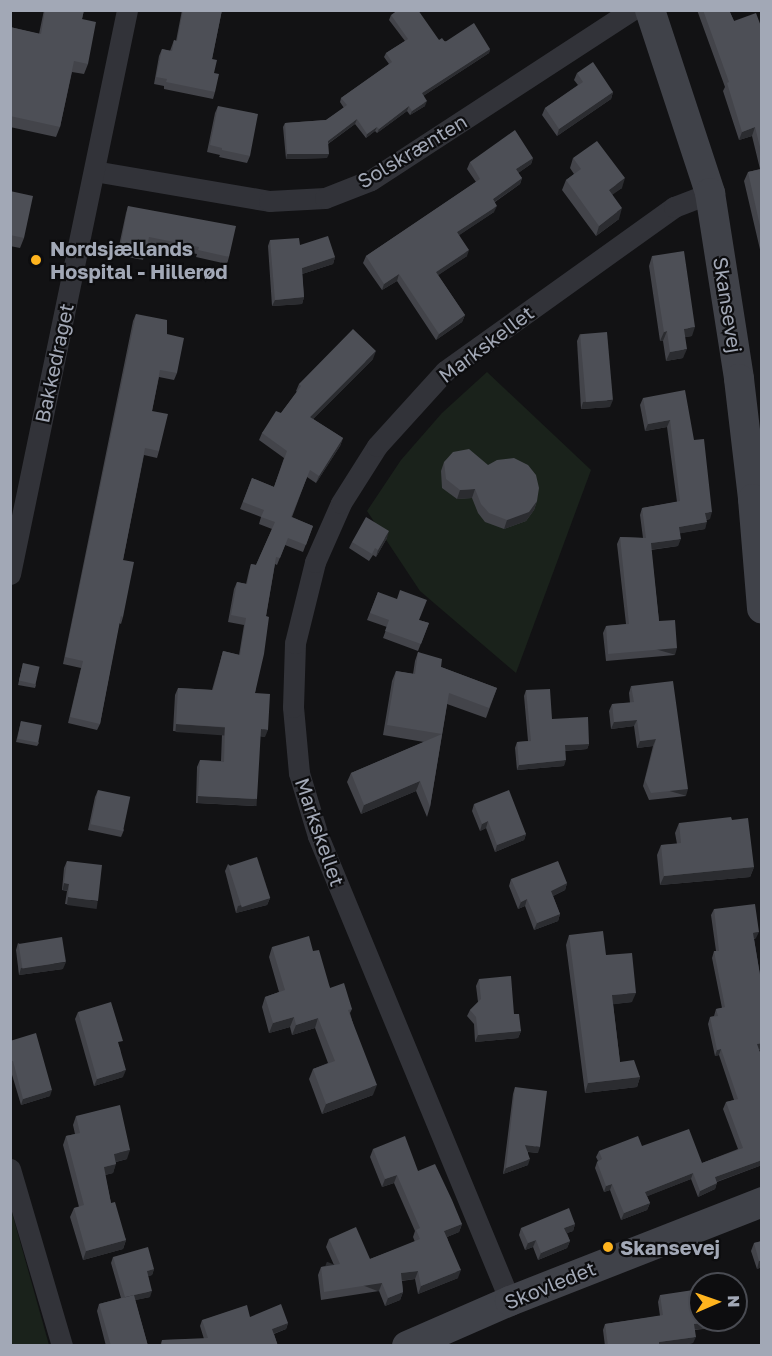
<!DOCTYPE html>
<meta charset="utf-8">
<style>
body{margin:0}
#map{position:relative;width:772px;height:1356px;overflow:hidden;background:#121214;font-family:"Golos Text",sans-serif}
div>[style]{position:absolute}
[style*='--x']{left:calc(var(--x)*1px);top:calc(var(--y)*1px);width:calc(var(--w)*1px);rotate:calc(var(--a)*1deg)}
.green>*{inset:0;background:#1a221b}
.street>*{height:21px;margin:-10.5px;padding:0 10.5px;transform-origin:10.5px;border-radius:10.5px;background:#323339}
.secondary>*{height:30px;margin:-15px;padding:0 15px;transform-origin:15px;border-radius:15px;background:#404249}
.wall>*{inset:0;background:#43444a}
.shaded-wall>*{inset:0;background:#2b2c30;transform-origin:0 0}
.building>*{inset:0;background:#4d4f56;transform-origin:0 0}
.dots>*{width:16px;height:16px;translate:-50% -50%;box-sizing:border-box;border:3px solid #0d0d0f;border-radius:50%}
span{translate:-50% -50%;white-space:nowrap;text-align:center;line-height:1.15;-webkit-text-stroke:4.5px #0d0d0f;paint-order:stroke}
.street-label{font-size:20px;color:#a2a8b6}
.poi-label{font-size:20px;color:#a2a8b6;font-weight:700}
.left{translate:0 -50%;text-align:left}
.frame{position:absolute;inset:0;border:12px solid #a2a8b6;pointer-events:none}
.north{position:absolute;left:688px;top:1272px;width:60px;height:60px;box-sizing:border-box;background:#0d0d0f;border:2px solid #494b52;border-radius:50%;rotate:88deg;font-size:16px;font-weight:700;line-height:24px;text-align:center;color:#a2a8b6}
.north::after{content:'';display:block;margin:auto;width:21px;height:27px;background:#ffb41e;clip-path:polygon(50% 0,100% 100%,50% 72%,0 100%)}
</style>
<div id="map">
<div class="green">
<div style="clip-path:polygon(487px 372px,591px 470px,516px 673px,420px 591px,367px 511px,401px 460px,442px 413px)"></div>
<div style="clip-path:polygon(10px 1209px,11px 1209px,49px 1345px,11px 1345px)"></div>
</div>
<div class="street">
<div style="--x:94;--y:171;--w:178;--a:9.7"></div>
<div style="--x:269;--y:201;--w:56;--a:-3.1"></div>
<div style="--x:325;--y:198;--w:49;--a:-21.4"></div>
<div style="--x:371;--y:180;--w:311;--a:-33.1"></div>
<div style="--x:10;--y:574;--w:576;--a:-78.28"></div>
<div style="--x:10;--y:1169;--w:184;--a:73.6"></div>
<div style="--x:510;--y:1301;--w:503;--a:-112.44"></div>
<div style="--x:318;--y:836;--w:66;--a:-106.8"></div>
<div style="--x:299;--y:773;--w:66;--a:-95.2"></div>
<div style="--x:293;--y:707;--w:64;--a:-88.2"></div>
<div style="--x:295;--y:643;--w:83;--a:-76.1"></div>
<div style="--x:315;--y:562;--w:64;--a:-66.2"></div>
<div style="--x:341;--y:503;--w:67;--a:-57.7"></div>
<div style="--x:377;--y:446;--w:101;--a:-47.8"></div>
<div style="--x:445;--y:371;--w:282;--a:-35.6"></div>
<div style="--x:674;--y:207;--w:39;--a:-21"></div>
</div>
<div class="secondary">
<div style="--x:650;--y:10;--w:193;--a:71.8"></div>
<div style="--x:710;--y:193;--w:188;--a:81.1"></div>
<div style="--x:739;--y:379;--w:121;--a:83.3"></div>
<div style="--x:753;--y:499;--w:110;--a:85.3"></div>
<div style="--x:407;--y:1346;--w:112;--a:-23.6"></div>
<div style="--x:510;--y:1301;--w:271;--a:-21.4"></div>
</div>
<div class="wall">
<div style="clip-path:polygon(44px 10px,84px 10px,82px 19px,88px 64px,84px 74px,72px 72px,60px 127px,56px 137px,10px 127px,10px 27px,39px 34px)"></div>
<div style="clip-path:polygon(182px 10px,222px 10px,212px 59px,214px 73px,215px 92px,213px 99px,164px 89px,164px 86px,154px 84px,159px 56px,162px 49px,170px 51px,174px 40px,176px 41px)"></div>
<div style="clip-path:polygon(697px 10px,729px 10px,734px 21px,762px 29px,762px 258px,744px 181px,748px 172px,760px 169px,752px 136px,739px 140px,723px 91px,725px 87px)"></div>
<div style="clip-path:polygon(391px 15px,439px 40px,490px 49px,489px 53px,423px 96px,425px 106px,410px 115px,407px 111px,377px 133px,375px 131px,366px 138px,355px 124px,328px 144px,327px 158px,286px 159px,283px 127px,285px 123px,326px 120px,344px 108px,340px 102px,341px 98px,389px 64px,384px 57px,386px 53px,405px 41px,389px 20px)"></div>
<div style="clip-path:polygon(577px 73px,613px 92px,611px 99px,557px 136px,542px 115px,545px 108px,578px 85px,574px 80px)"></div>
<div style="clip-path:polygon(218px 106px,250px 156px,247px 163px,219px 157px,220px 155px,207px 152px,215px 113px)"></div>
<div style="clip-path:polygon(533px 158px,531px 164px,518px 173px,522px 178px,520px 184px,495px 202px,494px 212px,459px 235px,467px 256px,438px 275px,465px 315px,462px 322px,436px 340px,397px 281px,382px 290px,363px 263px,366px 256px,476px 182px,467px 169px,470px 162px)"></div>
<div style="clip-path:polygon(573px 158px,622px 188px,612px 194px,619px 219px,596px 236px,562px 190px,566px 180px,574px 174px,570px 168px)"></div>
<div style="clip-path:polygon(10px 191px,24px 238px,20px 248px,10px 246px)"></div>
<div style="clip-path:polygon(128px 206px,229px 257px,227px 264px,196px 257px,197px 254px,147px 244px,143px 260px,117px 255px,126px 213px)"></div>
<div style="clip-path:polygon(270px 240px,300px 245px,335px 257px,333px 264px,302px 274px,304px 297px,302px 304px,272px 306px,268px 246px)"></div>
<div style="clip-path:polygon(652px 256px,692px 336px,685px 337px,683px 358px,666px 361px,663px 341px,660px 341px,649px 266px)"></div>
<div style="clip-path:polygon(136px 314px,167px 334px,177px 373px,174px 380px,159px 377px,152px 411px,159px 451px,157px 458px,144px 455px,123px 560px,123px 617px,121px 624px,119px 623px,100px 724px,97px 730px,68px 723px,81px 668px,63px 664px,133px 321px)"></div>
<div style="clip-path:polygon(580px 334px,610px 407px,581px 409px,577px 341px)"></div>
<div style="clip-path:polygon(373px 359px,313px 419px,343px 438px,340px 446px,316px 483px,307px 477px,292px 517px,313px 526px,303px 552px,285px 545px,277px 565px,275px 564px,266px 616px,255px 693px,265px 737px,260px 736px,254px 806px,196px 803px,197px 767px,200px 760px,221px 761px,222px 734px,173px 731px,175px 695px,178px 688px,212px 690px,223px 651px,239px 655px,244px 625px,228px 622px,234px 589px,237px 582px,246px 584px,249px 571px,251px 564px,256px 565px,272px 529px,259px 524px,261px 517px,240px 509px,252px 478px,274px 487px,284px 458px,259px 440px,262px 433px,281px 413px,297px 392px,296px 391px,299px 384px)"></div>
<div style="clip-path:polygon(643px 398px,694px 440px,710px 519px,706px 520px,705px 529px,680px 533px,678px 546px,651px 550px,659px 621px,675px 655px,606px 661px,603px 633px,606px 626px,626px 624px,617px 544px,620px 537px,643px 538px,640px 515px,642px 508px,677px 502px,667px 427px,645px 431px,640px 405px)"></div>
<div style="clip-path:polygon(444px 462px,488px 465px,537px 501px,534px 510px,526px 521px,504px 529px,485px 522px,478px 513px,472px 498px,457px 499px,442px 488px,441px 471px)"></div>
<div style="clip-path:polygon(387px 538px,376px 557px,373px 555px,369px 561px,349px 548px,352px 542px)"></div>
<div style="clip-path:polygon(378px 592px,419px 620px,429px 623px,418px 651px,383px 638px,387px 627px,367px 620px)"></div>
<div style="clip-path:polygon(418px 652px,441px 667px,497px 688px,486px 718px,447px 704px,430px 807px,427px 817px,416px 791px,361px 814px,347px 782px,351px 773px,424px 742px,383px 735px,392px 681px,396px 671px,413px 674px,415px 661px)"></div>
<div style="clip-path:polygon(23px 663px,36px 685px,35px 688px,18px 685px)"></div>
<div style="clip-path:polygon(631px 686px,686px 796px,649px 800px,643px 786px,653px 746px,637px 748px,634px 726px,611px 729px,609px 711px,612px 704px,630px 703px,629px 693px)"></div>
<div style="clip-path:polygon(526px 690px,552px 719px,589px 744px,587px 749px,565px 751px,564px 766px,517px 770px,515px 748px,517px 742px,528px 741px,524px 696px)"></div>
<div style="clip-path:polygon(21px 721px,39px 743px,37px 746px,16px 742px)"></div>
<div style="clip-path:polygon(98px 790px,124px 830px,121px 837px,88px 830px,95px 797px)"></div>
<div style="clip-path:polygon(474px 804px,526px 834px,524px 840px,495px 852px,486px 828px,480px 831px,472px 811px)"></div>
<div style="clip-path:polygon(679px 823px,754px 867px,750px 877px,660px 885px,657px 855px,661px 845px,677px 844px,675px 833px)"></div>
<div style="clip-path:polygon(67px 861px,95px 908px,65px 904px,67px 891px,62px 890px,64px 868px)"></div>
<div style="clip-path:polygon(228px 864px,270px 898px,267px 905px,236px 913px,225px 871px)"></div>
<div style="clip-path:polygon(511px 879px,567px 883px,565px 890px,553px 896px,560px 914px,558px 921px,534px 930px,525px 906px,518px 909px,509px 886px)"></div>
<div style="clip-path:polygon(714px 909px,756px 938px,754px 939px,760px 975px,762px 974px,762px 1049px,759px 1050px,762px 1058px,762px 1165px,717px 1182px,715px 1189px,698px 1197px,691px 1179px,647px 1196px,650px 1203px,647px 1210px,621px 1220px,610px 1190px,604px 1192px,595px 1168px,597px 1162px,598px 1161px,596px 1157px,599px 1151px,642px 1146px,702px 1163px,738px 1149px,723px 1109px,726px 1102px,734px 1100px,719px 1055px,715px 1056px,708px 1024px,710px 1017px,714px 1016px,716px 1009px,722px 1008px,712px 958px,714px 951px,716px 951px,711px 915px)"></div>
<div style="clip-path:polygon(569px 935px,606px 955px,632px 1002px,613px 1004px,620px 1062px,640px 1077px,637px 1087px,585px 1093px,566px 945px)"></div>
<div style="clip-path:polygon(18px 943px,63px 969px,19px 975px,16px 950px)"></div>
<div style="clip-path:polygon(272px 947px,313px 951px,330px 988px,352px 1009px,350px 1013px,373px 1095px,322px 1114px,309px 1079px,313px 1069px,328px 1063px,315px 1028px,292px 1035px,290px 1027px,269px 1033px,262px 1007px,265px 997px,279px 992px,269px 957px)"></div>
<div style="clip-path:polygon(479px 979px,514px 1014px,521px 1031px,518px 1038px,475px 1042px,474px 1024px,467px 1016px,470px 1010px,478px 1002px,476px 986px)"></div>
<div style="clip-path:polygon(78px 1012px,120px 1048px,123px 1077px,94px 1086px,75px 1019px)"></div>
<div style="clip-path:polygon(10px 1041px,50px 1096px,21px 1105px,10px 1068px)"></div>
<div style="clip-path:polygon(515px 1087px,538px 1153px,528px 1152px,528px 1165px,503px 1174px,513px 1094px)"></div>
<div style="clip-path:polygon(76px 1116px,127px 1159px,116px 1162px,113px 1173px,105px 1175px,111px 1203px,126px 1240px,123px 1249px,83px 1260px,70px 1217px,74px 1208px,79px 1207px,63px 1145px,66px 1136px,75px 1134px,73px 1125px)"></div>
<div style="clip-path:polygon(373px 1149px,418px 1171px,462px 1224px,459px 1232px,447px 1237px,458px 1278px,418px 1294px,415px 1279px,402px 1281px,403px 1292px,400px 1300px,385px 1306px,379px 1291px,321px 1300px,318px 1275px,321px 1267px,334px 1265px,326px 1247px,329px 1239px,370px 1259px,415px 1242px,413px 1237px,415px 1231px,394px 1183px,382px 1187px,370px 1157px)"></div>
<div style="clip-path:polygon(575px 1224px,573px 1231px,567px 1233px,570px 1241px,567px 1248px,538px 1260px,533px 1247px,525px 1250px,519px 1235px,521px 1228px)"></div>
<div style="clip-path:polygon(762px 1241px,762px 1267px,757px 1269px,751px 1251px,754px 1243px)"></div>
<div style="clip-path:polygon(113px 1257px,154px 1269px,152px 1275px,148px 1276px,150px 1297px,135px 1300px,148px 1346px,106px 1346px,97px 1311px,99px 1304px,121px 1298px,111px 1263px)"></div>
<div style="clip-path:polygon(660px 1295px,725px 1326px,695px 1330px,693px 1343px,675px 1346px,605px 1346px,603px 1330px,605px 1324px,660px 1316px,658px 1302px)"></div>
<div style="clip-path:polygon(250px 1317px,288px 1323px,286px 1329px,274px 1334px,278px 1346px,160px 1346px,162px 1340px,204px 1339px,200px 1326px,202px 1320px)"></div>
</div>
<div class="shaded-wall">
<div style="clip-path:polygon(490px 49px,489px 53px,420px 98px,422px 93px)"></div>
<div style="clip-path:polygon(613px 92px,611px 99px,557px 136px,559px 129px)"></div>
<div style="clip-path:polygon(427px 101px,425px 106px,410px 115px,412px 111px)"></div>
<div style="clip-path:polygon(409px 106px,407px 111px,377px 133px,379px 129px)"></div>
<div style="clip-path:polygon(357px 119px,355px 124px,326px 145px,328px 141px)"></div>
<div style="clip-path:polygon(377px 127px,375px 131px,366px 138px,367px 134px)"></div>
<div style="clip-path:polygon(755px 127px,752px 136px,739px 140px,742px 132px)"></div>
<div style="clip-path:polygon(287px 154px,329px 154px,327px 158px,286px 159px)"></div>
<div style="clip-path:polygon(533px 158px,531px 164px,514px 176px,516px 169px)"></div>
<div style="clip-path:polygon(522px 178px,520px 184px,490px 205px,493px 199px)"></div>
<div style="clip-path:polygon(625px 178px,622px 188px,605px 200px,609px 190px)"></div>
<div style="clip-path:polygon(497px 206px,494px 212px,455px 238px,457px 232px)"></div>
<div style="clip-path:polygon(622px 208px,619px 219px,596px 236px,599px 226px)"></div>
<div style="clip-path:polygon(469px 250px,467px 256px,434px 278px,436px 272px)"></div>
<div style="clip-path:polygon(335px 257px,333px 264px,299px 275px,302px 268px)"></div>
<div style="clip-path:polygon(399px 274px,397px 281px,382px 290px,384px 284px)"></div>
<div style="clip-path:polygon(304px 297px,302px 304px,272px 306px,275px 300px)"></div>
<div style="clip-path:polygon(465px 315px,462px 322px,436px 340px,439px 334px)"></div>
<div style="clip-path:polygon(695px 327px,692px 336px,680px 338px,684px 329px)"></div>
<div style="clip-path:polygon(667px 331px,663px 341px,660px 341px,664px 332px)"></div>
<div style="clip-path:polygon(687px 349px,683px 358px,666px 361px,670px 352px)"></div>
<div style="clip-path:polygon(376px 351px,373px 359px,308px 424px,310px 417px)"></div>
<div style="clip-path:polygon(613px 400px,610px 407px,581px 409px,583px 402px)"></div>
<div style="clip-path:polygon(670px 420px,667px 427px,645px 431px,648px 424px)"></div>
<div style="clip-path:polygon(343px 438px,340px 446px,316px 483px,319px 476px)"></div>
<div style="clip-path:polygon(475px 489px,472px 498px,457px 499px,460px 490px)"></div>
<div style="clip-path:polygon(537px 501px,534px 510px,526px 521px,504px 529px,507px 520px)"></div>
<div style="clip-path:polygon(712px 512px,710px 519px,703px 520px,705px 513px)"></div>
<div style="clip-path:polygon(707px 522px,705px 529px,677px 534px,679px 527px)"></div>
<div style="clip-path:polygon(389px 531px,387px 538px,376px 557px,378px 550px)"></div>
<div style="clip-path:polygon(681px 539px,678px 546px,648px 550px,651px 543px)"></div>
<div style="left:677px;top:648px;width:7px;height:69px;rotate:106deg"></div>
<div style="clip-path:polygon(637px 720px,634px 726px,611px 729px,614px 722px)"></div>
<div style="left:176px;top:724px;width:49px;height:8px;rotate:4deg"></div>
<div style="clip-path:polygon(261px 729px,268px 730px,265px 737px,258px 736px)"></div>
<div style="clip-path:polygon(656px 739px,653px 746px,637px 748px,640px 741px)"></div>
<div style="clip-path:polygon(589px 744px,587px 749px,562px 751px,565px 745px)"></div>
<div style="clip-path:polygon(566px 760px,564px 766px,517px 770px,519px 765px)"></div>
<div style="clip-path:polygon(420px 781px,416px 791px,361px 814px,364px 805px)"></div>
<div style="left:688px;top:789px;width:7px;height:37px;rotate:106deg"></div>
<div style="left:198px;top:796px;width:59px;height:7px;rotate:3deg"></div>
<div style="clip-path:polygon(488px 821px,486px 828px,480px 831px,482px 824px)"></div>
<div style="clip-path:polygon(526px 834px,524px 840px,495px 852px,497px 845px)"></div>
<div style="clip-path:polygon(754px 867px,750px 877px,660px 885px,664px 876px)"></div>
<div style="left:64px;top:883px;width:5px;height:7px;rotate:11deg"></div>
<div style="clip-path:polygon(567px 883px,565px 890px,549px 898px,551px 891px)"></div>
<div style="left:68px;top:897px;width:30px;height:8px;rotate:8deg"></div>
<div style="clip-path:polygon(270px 898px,267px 905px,236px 913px,238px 906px)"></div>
<div style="clip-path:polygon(527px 899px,525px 906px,518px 909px,521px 902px)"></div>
<div style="clip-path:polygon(560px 914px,558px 921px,534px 930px,537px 923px)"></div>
<div style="clip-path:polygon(759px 932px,756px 938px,751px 939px,753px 933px)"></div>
<div style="clip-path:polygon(66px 962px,63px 969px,19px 975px,21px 968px)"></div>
<div style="clip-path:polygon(636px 993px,632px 1002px,608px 1005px,612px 995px)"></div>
<div style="clip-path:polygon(294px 1017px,290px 1027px,269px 1033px,273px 1023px)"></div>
<div style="clip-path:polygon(318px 1018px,315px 1028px,292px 1035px,296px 1025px)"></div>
<div style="clip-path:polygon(521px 1031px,518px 1038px,475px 1042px,478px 1035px)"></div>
<div style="clip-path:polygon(762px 1043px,762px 1049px,755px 1050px,757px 1044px)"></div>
<div style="clip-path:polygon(721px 1049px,719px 1055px,715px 1056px,717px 1050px)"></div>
<div style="clip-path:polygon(126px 1070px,123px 1077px,94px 1086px,97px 1079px)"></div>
<div style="clip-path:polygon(640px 1077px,637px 1087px,585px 1093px,588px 1083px)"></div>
<div style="clip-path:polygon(377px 1085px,373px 1095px,322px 1114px,326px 1104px)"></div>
<div style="clip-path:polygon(52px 1090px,50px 1096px,21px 1105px,23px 1099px)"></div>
<div style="clip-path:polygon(525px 1145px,540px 1147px,538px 1153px,523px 1151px)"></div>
<div style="clip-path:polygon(130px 1150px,127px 1159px,111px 1163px,114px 1154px)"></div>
<div style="clip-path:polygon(530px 1159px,528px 1165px,503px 1174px,506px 1168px)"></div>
<div style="clip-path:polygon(762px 1160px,762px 1165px,713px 1183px,715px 1177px)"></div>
<div style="clip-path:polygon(116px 1164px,113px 1173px,101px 1176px,104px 1167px)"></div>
<div style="clip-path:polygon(693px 1173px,691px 1179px,643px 1198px,645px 1192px)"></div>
<div style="clip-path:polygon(397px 1175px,394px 1183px,382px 1187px,385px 1179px)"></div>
<div style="clip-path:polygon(717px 1183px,715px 1189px,698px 1197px,700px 1191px)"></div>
<div style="clip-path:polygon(612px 1184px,610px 1190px,604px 1192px,606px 1186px)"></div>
<div style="clip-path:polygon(650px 1203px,647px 1210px,621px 1220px,624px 1213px)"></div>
<div style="clip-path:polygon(462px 1224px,459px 1232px,442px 1239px,444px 1231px)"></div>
<div style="clip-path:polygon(575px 1224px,573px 1231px,562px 1235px,564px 1228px)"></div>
<div style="clip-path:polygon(126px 1240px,123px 1249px,83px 1260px,86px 1251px)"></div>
<div style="clip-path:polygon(536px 1240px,533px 1247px,525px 1250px,528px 1243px)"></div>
<div style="clip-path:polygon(570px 1241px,567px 1248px,538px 1260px,541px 1253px)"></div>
<div style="clip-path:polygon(762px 1260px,762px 1267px,757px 1269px,759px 1261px)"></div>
<div style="clip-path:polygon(154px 1269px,152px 1275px,145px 1277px,147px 1271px)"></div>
<div style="clip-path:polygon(461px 1270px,458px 1278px,418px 1294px,421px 1286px)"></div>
<div style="clip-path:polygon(418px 1271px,415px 1279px,398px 1281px,401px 1273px)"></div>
<div style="left:382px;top:1283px;width:9px;height:59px;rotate:111deg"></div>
<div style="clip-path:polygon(152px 1291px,150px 1297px,122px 1303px,125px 1297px)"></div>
<div style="clip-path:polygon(403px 1292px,400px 1300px,385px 1306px,388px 1298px)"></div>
<div style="clip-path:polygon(721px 1320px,727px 1320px,725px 1326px,691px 1330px,694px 1324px)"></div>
<div style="clip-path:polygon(288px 1323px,286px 1329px,270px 1335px,272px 1329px)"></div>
<div style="clip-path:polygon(696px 1337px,693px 1343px,675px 1346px,657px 1346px,659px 1342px)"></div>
</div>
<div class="building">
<div style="clip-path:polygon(45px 10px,84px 10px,82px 19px,96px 22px,88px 64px,74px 61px,60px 127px,10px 116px,10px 27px,41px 34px)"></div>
<div style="clip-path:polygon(183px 10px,222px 10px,212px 59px,217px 60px,214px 73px,219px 74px,215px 92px,166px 82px,167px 79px,156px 77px,162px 49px,172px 51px,174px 40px,177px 41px)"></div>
<div style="clip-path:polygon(398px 10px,418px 10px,439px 40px,442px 38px,445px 42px,474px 23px,490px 49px,422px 93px,427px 101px,412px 111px,409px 106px,379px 129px,377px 127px,367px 134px,357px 119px,328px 141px,329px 154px,287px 154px,285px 123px,326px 120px,347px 105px,341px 98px,392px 62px,386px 53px,408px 39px,391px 15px)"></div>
<div style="clip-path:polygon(703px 10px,729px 10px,734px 21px,756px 13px,762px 29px,762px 155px,755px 127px,742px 132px,727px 83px,729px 82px)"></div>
<div style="clip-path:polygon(593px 62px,613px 92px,559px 129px,545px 108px,583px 82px,577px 73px)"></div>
<div style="clip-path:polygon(218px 106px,258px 114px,250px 156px,222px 150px,222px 148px,210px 145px)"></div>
<div style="clip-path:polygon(515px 130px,533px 158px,516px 169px,522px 178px,493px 199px,497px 206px,457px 232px,469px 250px,436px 272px,465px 315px,439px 334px,399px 274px,384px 284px,366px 256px,480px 179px,470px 162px)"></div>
<div style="clip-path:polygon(597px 141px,625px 178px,609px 190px,622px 208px,599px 226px,566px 180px,581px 169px,573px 158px)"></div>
<div style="clip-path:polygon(762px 169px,762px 235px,748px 172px)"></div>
<div style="clip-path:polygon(10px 191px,33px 196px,24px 238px,10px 235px)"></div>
<div style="clip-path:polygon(128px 206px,236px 226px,229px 257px,198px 250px,199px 247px,149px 237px,146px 253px,120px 248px)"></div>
<div style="clip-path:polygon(328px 236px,335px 257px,302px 268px,304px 297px,275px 300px,270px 240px,299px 238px,300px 245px)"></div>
<div style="clip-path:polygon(684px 251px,695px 327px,684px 329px,687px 349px,670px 352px,667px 331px,664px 332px,652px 256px)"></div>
<div style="clip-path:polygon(136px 314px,167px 320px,167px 334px,184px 338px,177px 373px,160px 370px,152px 411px,168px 414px,159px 451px,145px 448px,123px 560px,134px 562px,123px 617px,121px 616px,100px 724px,70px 717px,83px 661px,65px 657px)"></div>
<div style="clip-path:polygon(353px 329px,376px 351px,310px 417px,343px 438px,319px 476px,310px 470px,291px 517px,313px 526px,306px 545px,288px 538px,280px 558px,276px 557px,266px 616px,269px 617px,264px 654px,255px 693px,270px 694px,268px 730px,261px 729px,257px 799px,198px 796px,200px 760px,224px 762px,225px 727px,176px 724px,178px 688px,213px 690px,223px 651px,240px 655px,246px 618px,231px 615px,237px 582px,247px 584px,251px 564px,256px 565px,275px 522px,261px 517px,264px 510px,243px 502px,252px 478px,274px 487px,287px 451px,262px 433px,276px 411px,281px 413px,301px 386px,299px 384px)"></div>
<div style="left:607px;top:332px;width:68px;height:27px;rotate:85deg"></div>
<div style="clip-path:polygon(685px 390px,694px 440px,704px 439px,712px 512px,705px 513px,707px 522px,679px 527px,681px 539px,651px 543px,659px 621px,675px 620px,677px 648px,608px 654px,606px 626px,629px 624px,620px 537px,646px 538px,642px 508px,680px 501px,670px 420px,648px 424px,643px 398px)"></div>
<div style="clip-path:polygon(469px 449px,488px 465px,497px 460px,514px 458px,528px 465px,536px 475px,539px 488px,537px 501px,529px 512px,507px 520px,489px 513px,481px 504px,475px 489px,460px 490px,446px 479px,444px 462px,453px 452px)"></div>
<div style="clip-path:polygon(366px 517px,389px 531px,378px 550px,375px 548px,372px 554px,352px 542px)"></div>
<div style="clip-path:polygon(400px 590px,427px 600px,419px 620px,429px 623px,421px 644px,385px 631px,389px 620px,370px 613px,378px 592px,397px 599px)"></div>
<div style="clip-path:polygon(418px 652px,442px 659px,441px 667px,497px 688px,489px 708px,449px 693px,430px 807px,420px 781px,364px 805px,351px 773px,442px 734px,387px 725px,396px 671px,415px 674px)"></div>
<div style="left:23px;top:663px;width:17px;height:18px;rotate:13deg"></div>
<div style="clip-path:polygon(673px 681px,688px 789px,651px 793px,645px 780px,656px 739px,640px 741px,637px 720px,614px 722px,612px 704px,634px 702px,631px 686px)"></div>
<div style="clip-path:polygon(550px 689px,552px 719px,588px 717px,589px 744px,565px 745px,566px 760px,519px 765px,517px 742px,531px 741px,526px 690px)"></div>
<div style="left:21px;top:721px;width:21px;height:18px;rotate:11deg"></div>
<div style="left:98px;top:790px;width:33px;height:35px;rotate:12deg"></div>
<div style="clip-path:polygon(509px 790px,526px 834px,497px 845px,488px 821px,482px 824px,474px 804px)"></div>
<div style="clip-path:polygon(731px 817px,732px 820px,748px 818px,754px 867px,664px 876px,661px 845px,681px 843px,679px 823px)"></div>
<div style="left:257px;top:857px;width:43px;height:30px;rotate:72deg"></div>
<div style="clip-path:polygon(67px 861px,102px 865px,98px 901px,68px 897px,69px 884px,64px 883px)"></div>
<div style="clip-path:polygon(558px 861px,567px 883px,551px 891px,560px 914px,537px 923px,527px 899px,521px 902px,511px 879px)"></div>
<div style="clip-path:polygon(755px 904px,759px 932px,753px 933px,760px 975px,762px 974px,762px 1043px,757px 1044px,762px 1058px,762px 1160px,715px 1177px,717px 1183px,700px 1191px,693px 1173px,645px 1192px,650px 1203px,624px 1213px,612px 1184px,606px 1186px,597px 1162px,602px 1159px,599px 1151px,638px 1136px,642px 1146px,689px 1129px,702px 1163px,743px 1148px,726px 1102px,738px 1099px,721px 1049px,717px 1050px,710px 1017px,718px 1016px,716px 1009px,725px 1007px,714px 951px,719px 951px,714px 909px)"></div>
<div style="clip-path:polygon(603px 931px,606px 955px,632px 953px,636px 993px,612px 995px,620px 1062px,634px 1060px,640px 1077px,588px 1083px,569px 935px)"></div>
<div style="clip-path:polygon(309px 936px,313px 951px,319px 950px,330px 988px,344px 983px,352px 1009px,348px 1010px,377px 1085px,326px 1104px,313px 1069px,335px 1061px,318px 1018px,296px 1025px,294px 1017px,273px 1023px,265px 997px,285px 990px,272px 947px)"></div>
<div style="left:62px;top:937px;width:25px;height:44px;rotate:81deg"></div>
<div style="clip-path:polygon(511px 976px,514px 1014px,519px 1014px,521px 1031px,478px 1035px,476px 1017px,470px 1010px,481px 999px,479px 979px)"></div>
<div style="clip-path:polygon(111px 1002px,123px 1041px,118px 1042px,126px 1070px,97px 1079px,78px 1012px)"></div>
<div style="clip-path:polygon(36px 1033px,52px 1090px,23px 1099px,13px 1061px,10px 1061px,10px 1041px)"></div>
<div style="clip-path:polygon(515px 1087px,547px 1091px,540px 1147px,525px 1145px,530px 1159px,506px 1168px)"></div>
<div style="clip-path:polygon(120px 1105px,130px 1150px,114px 1154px,116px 1164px,104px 1167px,111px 1203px,115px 1202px,126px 1240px,86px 1251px,74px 1208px,84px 1205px,66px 1136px,80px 1133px,76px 1116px)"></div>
<div style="clip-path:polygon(405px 1136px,418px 1171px,435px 1164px,452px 1200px,462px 1224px,444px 1231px,461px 1270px,421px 1286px,418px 1271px,401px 1273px,403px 1292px,388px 1298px,382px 1283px,324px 1292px,321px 1267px,340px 1264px,329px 1239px,356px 1227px,370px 1259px,420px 1239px,416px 1230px,420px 1228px,397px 1175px,385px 1179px,373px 1149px)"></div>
<div style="clip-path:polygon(569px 1208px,575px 1224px,564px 1228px,570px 1241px,541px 1253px,536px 1240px,528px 1243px,521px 1228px)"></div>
<div style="clip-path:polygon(762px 1241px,762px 1260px,759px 1261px,754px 1243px)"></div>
<div style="clip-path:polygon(148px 1247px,154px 1269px,147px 1271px,152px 1291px,125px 1297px,113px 1257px)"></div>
<div style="clip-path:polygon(700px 1289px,700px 1320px,721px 1320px,694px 1324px,696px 1337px,659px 1342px,659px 1346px,608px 1346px,605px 1324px,663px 1315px,660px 1295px)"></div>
<div style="clip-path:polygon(134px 1295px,148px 1346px,111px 1346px,99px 1304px)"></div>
<div style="clip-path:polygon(281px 1304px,288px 1323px,272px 1329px,278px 1346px,162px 1346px,162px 1340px,208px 1338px,202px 1320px,247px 1305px,250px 1317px)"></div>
</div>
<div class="dots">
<div style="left:36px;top:260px;background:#ffb41e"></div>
<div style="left:608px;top:1247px;background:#ffb41e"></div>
</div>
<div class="street-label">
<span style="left:412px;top:151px;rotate:-31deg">Solskrænten</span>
<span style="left:728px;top:305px;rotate:81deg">Skansevej</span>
<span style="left:486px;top:344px;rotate:-37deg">Markskellet</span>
<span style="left:54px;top:363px;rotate:-78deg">Bakkedraget</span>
<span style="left:320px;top:832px;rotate:71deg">Markskellet</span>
<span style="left:550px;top:1285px;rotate:-22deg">Skovledet</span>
</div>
<div class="poi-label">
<span class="left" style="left:50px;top:260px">Nordsjællands<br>Hospital - Hillerød</span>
<span class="left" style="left:620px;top:1247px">Skansevej</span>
</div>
<div class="frame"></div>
<div class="north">N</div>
</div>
